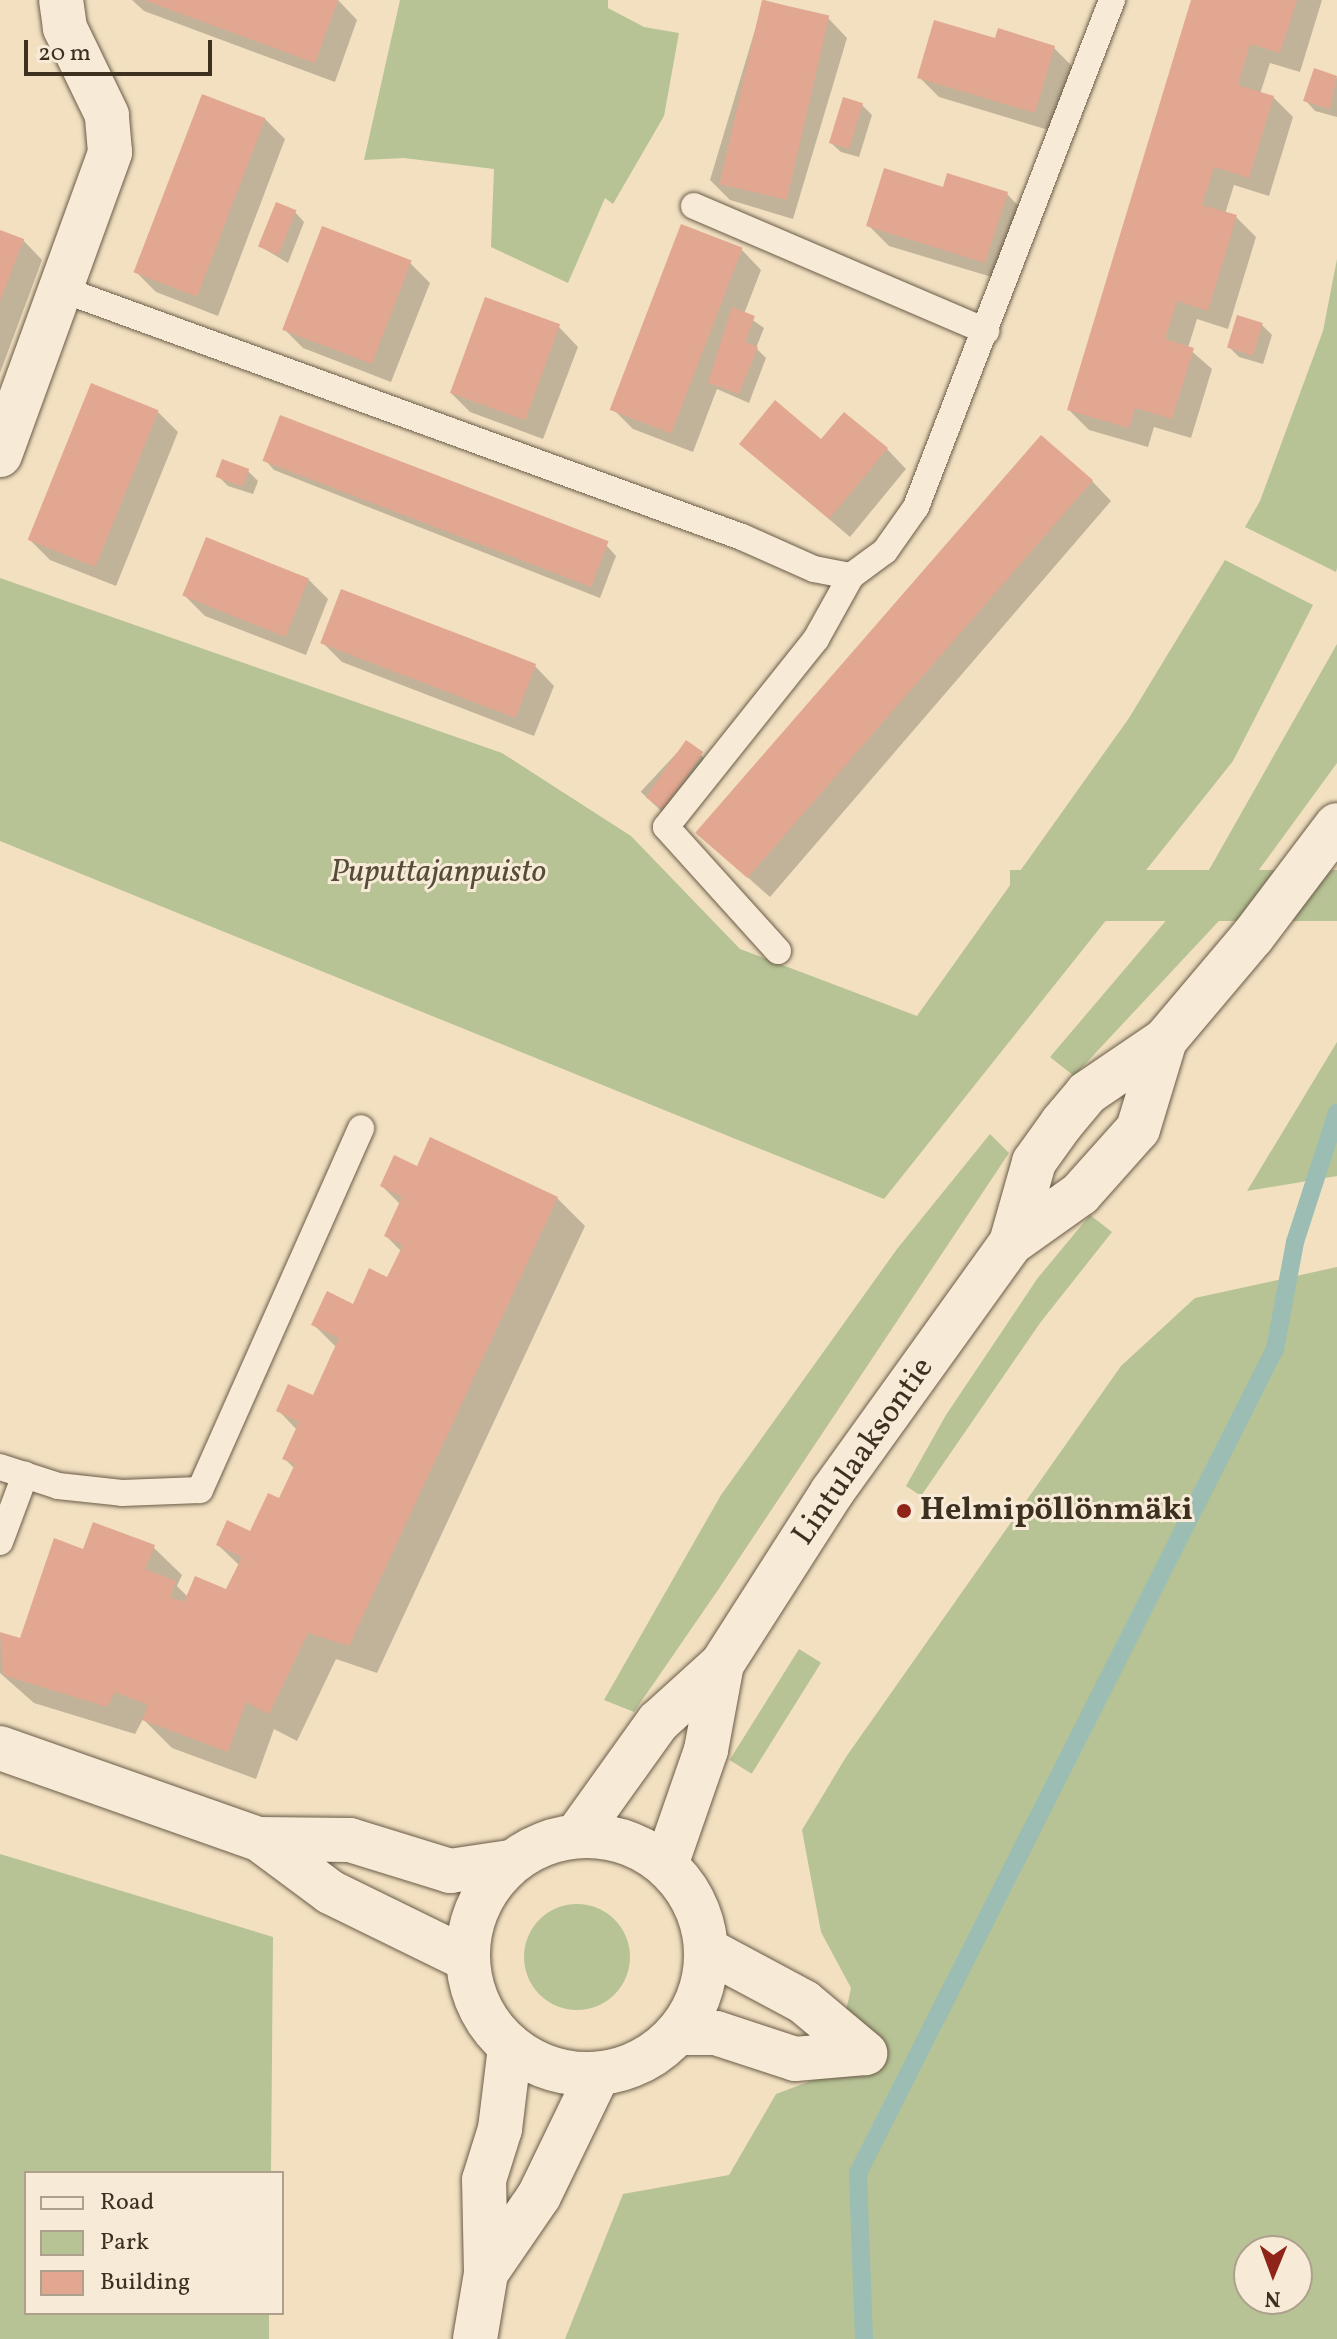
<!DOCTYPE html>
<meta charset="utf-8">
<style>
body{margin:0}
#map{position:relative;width:1337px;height:2339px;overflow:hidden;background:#f2e0c1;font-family:Vollkorn,serif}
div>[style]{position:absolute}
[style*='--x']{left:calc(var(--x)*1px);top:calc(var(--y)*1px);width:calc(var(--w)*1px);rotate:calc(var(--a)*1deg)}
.green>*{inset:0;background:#b7c395;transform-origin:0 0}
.round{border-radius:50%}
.shadow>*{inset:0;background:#0003;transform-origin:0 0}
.stream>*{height:18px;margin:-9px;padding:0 9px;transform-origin:9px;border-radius:9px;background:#9bbdb3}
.building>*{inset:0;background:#e2a790;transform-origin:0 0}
.roads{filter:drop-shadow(0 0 2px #6a5c48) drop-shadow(0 0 2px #6a5c48)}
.service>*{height:26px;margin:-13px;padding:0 13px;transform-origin:13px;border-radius:13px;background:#f7ebd7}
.minor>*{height:44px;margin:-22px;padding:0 22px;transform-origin:22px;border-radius:22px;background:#f7ebd7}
.minor>.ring{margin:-22px;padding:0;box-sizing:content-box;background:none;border:44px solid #f7ebd7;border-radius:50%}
.dots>*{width:22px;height:22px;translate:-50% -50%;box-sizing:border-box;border:4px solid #f7ebd7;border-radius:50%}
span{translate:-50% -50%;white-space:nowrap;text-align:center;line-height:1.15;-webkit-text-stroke:6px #f7ebd7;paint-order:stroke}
.park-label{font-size:32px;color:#554d37;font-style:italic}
.street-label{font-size:32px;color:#3d301f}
.poi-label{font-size:32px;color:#3d301f;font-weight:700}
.left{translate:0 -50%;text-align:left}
.legend{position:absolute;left:24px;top:2171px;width:260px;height:144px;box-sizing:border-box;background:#f7ebd7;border:2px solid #ada08d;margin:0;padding:10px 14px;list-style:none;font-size:24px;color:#3d301f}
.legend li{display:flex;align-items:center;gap:16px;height:40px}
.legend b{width:40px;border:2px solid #ada08d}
.north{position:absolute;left:1233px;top:2235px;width:80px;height:80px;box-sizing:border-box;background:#f7ebd7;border:2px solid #ada08d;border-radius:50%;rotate:181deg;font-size:22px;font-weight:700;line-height:32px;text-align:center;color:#3d301f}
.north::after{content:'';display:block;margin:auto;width:28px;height:36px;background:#8f2418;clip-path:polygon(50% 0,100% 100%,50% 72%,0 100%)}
.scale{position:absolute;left:24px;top:40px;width:188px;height:36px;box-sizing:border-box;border:4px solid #3d301f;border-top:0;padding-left:10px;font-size:24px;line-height:28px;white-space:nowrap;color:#3d301f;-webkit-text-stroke:6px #f7ebd7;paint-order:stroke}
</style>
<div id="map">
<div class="green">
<div style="clip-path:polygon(400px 0,608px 0,608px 8px,644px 27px,679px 33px,664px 116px,613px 204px,605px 198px,568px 283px,491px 247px,494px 169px,404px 158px,364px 160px)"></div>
<div style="clip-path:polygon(1337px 259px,1337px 568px,1336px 572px,1245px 527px,1260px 501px,1323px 331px)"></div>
<div style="clip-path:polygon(1225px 560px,1313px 605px,1233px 761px,884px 1199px,0 841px,0 578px,502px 753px,631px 836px,740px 949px,917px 1016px,1129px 718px)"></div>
<div style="clip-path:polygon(1337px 644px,1337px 763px,1231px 908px,1074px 1076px,1050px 1057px,1209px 870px)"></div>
<div style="left:1337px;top:870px;width:51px;height:327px;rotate:90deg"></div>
<div style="clip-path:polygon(1337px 1042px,1337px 1176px,1247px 1191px)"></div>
<div style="clip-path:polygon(990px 1134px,1009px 1153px,718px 1590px,634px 1712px,604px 1700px,721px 1495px,897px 1249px)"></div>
<div style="clip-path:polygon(1090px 1215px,1112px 1232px,1040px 1323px,921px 1496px,906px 1486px,946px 1415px,1037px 1279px)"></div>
<div style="clip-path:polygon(evenodd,1337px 1267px,1337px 2339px,565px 2339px,623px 2194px,729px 2175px,776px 2094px,832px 2073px,851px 1988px,821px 1932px,802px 1830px,846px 1757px,1121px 1366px,1195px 1298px,1337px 1267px,1249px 2251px,1297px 2251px,1297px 2299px,1249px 2299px,1249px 2251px)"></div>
<div style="left:799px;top:1649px;width:26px;height:131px;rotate:32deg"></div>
<div style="clip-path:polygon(0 1854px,273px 1937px,271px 2173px,26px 2173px,26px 2313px,269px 2313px,269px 2339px,0 2339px)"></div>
<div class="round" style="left:524px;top:1904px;width:106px;height:106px"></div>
</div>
<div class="shadow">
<div style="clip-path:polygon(132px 0,338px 0,357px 20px,335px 82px,144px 11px)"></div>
<div style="clip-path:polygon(764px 0,828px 18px,847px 38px,793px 219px,730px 200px,710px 180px)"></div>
<div style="clip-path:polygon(1193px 0,1322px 0,1300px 72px,1270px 63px,1260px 94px,1273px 97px,1293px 117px,1269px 196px,1234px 185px,1225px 214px,1236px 217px,1256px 237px,1228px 329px,1197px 319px,1188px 348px,1212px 369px,1191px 438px,1154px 427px,1148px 447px,1089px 430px,1069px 410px)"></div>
<div style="clip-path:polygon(1054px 48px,1074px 68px,1055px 132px,939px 97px,919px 77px)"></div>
<div style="clip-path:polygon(1315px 71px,1337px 78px,1337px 117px,1315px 111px,1306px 101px)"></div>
<div style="clip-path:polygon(862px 105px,872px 115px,859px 157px,841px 152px,831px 143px)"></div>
<div style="clip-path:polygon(265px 119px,285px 139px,218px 316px,156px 292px,137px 273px)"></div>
<div style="clip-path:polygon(945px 190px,1007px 194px,1026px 214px,1005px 281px,889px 246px,869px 226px)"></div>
<div style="clip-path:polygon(295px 212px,304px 222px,288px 263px,261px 247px)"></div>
<div style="clip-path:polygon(0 232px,23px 240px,42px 260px,0 373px)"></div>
<div style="clip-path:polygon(742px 250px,761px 270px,744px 314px,764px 328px,756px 348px,766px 358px,749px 403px,717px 389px,693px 452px,633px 429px,613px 409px)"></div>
<div style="clip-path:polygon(410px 263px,430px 283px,391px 382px,303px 348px,283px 328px)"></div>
<div style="clip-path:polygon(1262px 325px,1272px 335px,1263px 364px,1239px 357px,1229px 347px)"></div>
<div style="clip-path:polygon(559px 327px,578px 347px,543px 439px,470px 412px,450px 392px)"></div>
<div style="clip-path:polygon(158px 412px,178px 432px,116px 586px,50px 560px,30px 540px)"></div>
<div style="clip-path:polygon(822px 442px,887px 449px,906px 469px,850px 537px,741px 444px)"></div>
<div style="clip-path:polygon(265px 460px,607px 546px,616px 556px,600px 598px,274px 470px)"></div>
<div style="clip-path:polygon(248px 471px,258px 481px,253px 494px,228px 486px,218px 476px)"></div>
<div style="clip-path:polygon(1092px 481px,1111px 501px,770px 897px,699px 834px)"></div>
<div style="clip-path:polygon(308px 579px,328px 599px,306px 655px,205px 616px,185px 596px)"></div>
<div style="clip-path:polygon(322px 642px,535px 666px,554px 686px,534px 736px,342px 662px)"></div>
<div style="left:687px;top:742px;width:33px;height:68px;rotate:43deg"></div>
<div style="clip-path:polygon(418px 1169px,557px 1198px,585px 1226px,377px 1673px,336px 1659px,297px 1741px,274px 1729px,256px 1779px,172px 1748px,143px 1719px,135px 1734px,34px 1703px,0 1673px,0 1634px,21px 1640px,85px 1552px,153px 1547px,182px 1575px,177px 1586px,188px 1597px,227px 1592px,240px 1566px,218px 1545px,251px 1534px,280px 1501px,295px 1469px,284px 1458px,297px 1430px,278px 1410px,314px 1397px,336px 1347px,313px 1324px,354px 1306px,388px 1280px,402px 1252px,386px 1236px,401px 1205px,382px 1186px)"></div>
</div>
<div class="stream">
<div style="--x:864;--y:2339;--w:166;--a:-92.1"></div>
<div style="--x:858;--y:2173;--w:924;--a:-63.16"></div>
<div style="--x:1275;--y:1349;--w:109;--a:-79.4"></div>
<div style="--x:1295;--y:1242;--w:136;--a:-72"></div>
</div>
<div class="building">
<div style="clip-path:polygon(144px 0,338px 0,315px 63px)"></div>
<div style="left:762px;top:0;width:69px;height:189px;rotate:13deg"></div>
<div style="clip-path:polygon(1191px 0,1297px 0,1280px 53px,1250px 44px,1238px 85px,1274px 96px,1249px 178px,1214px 167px,1202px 205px,1237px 215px,1208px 311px,1177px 301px,1165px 339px,1194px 348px,1172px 419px,1135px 408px,1129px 428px,1067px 410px)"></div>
<div style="clip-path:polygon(934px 20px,995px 38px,998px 28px,1055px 46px,1035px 113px,917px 78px)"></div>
<div style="clip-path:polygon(1314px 68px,1337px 76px,1330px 109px,1303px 101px)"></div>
<div style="left:202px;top:94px;width:68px;height:191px;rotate:21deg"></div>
<div style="left:843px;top:97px;width:21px;height:48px;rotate:17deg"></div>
<div style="clip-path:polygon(884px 168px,943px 187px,947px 173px,1008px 192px,985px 263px,866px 226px)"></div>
<div style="left:276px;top:202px;width:22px;height:48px;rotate:22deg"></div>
<div style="left:681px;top:224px;width:66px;height:199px;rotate:21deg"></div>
<div style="left:322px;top:226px;width:96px;height:111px;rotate:21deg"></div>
<div style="clip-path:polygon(0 230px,24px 239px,0 301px)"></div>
<div style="left:485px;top:297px;width:80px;height:102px;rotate:20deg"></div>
<div style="clip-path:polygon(732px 307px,755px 316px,745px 342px,758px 347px,739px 394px,708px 383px)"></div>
<div style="left:1237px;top:315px;width:27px;height:34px;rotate:17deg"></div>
<div style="left:91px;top:383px;width:73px;height:169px;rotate:22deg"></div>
<div style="clip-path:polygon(775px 400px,821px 439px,844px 412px,888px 448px,829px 519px,739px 444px)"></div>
<div style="left:280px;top:415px;width:352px;height:49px;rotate:21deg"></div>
<div style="left:1041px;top:435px;width:69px;height:527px;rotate:41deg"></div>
<div style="left:222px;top:459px;width:29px;height:19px;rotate:20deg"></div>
<div style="left:206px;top:537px;width:111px;height:63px;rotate:22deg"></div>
<div style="left:341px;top:589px;width:209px;height:58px;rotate:21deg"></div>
<div style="left:686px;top:740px;width:21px;height:70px;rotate:35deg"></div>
<div style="clip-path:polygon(430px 1137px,558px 1197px,349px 1646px,308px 1633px,269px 1714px,246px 1702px,228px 1752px,142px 1720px,148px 1705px,115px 1692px,107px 1707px,3px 1675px,0 1632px,20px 1638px,54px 1538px,83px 1549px,93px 1522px,155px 1545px,145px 1569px,176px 1581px,170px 1597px,184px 1602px,195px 1576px,226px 1589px,242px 1557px,216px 1545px,227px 1520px,250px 1531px,268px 1493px,279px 1498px,295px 1464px,282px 1459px,299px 1422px,276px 1411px,288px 1384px,313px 1395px,339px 1338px,311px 1325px,327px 1291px,353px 1304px,369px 1268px,387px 1277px,403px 1245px,384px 1236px,402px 1197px,380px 1186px,394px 1155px,417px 1166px)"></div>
</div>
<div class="roads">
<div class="service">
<div style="--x:694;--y:206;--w:318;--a:23.2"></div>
<div style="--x:61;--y:289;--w:725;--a:20.01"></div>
<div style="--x:742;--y:537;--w:79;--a:24"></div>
<div style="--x:814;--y:569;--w:38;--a:11"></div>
<div style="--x:851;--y:576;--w:42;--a:-36.3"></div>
<div style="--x:885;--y:551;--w:54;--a:-54.8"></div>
<div style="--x:916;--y:507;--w:544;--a:-68.86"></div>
<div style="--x:778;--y:951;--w:167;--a:-132.1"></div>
<div style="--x:666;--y:827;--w:241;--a:-51.4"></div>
<div style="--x:816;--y:639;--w:72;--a:-60.9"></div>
<div style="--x:0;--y:1467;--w:61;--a:18.1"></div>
<div style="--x:58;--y:1486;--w:64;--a:6.2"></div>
<div style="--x:122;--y:1493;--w:78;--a:-2.2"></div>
<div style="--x:200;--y:1490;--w:396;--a:-66"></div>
<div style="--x:0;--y:1542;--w:72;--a:-69.5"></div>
</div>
<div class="minor">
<div style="--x:0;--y:455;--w:322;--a:-70"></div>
<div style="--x:110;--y:152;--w:37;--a:-95"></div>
<div style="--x:107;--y:115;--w:97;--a:-115.8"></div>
<div style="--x:65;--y:28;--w:28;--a:-98"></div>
<div style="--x:1011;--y:1243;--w:84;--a:-74.1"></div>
<div style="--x:1034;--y:1162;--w:48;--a:-54.3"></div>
<div style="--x:1062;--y:1123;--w:39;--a:-50"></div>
<div style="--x:1087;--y:1093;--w:94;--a:-34.2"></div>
<div style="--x:1165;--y:1040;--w:136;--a:-49.8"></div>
<div style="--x:1253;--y:936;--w:139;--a:-52.9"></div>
<div style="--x:0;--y:1748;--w:275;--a:19.4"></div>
<div style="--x:259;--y:1839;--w:89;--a:36.7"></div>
<div style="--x:330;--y:1892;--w:153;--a:26.1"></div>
<div style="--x:577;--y:1835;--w:139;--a:-54.4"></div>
<div style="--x:658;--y:1722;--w:86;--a:-42.2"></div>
<div style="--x:722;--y:1664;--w:204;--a:-57.4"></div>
<div style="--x:832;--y:1492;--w:307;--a:-54.3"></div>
<div style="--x:1011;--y:1243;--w:85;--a:-35.4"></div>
<div style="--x:1080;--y:1194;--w:87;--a:-48.3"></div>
<div style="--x:1138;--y:1129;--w:93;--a:-73.1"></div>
<div class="ring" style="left:468px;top:1836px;width:194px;height:194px"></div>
<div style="--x:259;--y:1839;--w:91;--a:0.6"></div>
<div style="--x:350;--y:1840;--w:105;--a:17.2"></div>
<div style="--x:450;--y:1871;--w:61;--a:-8.5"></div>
<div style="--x:666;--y:1865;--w:122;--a:-70.8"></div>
<div style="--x:706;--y:1750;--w:87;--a:-79.5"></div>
<div style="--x:707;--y:1950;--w:110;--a:28.2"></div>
<div style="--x:804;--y:2002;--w:80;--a:39.9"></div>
<div style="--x:677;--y:2033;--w:39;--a:0"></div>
<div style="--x:716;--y:2033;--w:83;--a:18.2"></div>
<div style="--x:795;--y:2059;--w:70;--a:-4.9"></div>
<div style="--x:486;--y:2273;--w:93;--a:-55.5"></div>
<div style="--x:539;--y:2196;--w:136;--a:-64.2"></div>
<div style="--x:475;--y:2339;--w:67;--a:-80.5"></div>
<div style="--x:486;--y:2273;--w:93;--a:-91.2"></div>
<div style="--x:484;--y:2180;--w:53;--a:-72.6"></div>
<div style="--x:500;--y:2129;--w:83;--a:-83"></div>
</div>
</div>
<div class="dots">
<div style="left:904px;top:1511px;background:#8f2418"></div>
</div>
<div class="park-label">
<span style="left:438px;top:873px">Puputtajanpuisto</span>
</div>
<div class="street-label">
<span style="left:864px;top:1452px;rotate:-55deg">Lintulaaksontie</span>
</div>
<div class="poi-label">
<span class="left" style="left:920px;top:1511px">Helmipöllönmäki</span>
</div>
<ul class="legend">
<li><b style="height:10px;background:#f7ebd7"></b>Road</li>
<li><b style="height:22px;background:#b7c395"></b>Park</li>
<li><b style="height:22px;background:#e2a790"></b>Building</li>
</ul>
<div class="north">N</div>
<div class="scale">20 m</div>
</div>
